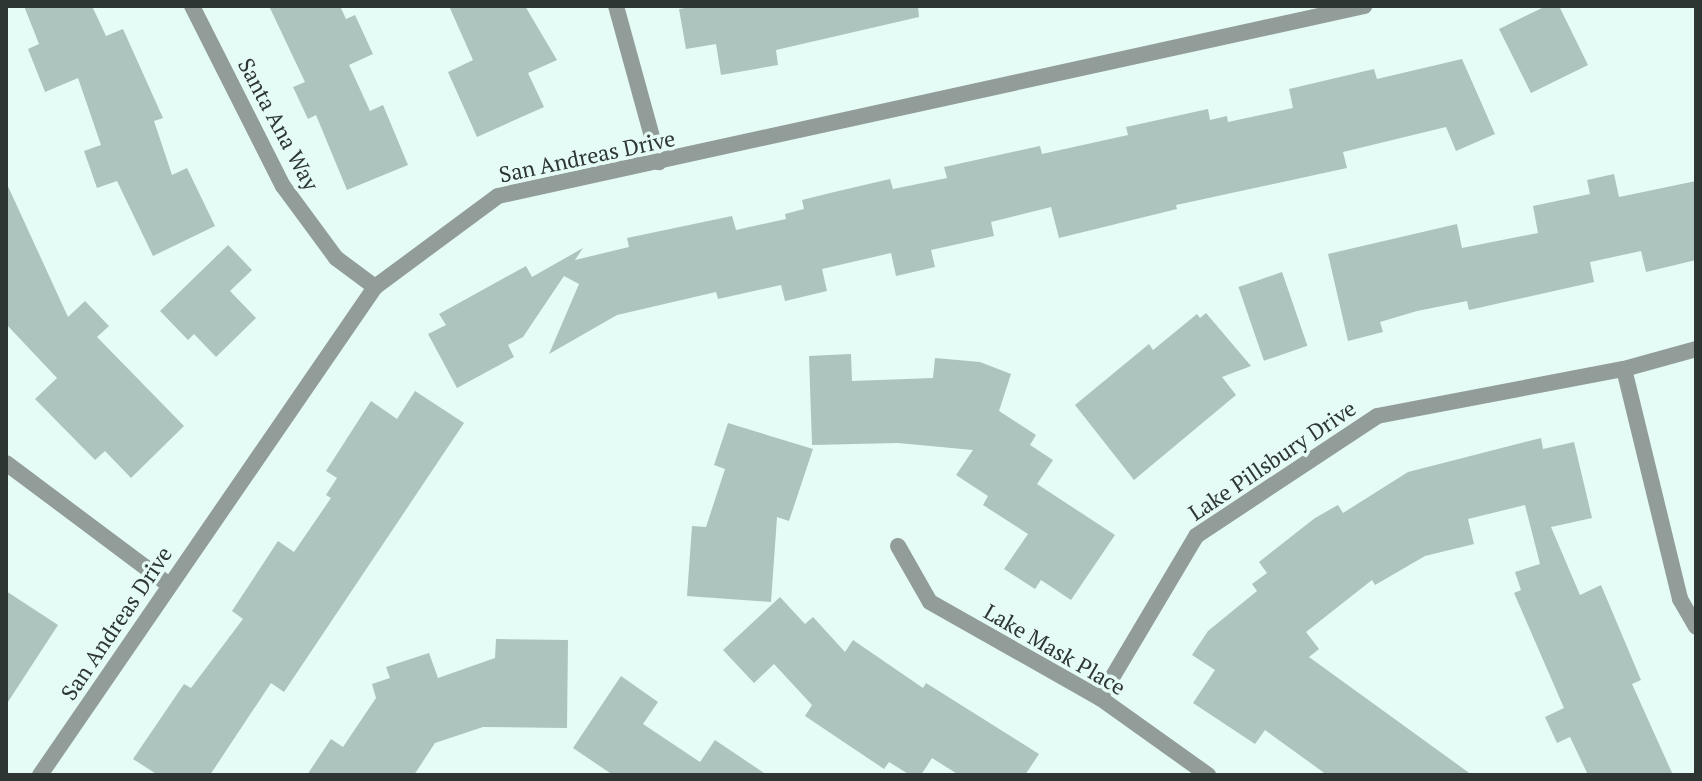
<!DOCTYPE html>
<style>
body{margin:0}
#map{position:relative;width:1702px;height:781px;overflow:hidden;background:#e5fbf5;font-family:"PT Serif",serif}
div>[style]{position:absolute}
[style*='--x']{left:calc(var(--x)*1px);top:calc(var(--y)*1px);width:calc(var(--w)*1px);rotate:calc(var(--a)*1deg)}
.building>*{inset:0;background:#adc3bd;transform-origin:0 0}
.minor>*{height:16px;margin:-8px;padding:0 8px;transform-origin:8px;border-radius:8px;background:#929c99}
.tertiary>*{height:16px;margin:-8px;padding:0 8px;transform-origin:8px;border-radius:8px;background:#929c99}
span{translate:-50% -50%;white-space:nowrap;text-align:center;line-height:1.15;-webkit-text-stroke:7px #e5fbf5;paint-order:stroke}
.street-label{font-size:22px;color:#2e3634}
.frame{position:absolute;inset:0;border:8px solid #2e3634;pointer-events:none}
</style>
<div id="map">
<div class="building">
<div style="clip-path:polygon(24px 6px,92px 6px,106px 36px,123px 29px,163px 118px,154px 121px,172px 175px,187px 168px,215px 226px,153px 256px,117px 181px,97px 188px,84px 151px,101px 145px,78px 78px,45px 92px,28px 49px,39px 44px)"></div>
<div style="clip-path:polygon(269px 6px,340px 6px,346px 19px,355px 15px,373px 54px,349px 65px,370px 111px,383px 105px,408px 165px,347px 190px,316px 115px,308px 119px,293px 87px,305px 82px)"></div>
<div style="clip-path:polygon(449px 6px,525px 6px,557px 60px,528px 73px,544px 107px,477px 137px,448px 72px,473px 60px)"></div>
<div style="clip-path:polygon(696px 6px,918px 6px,919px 17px,776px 50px,778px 65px,721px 75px,716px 44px,686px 49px,679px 9px)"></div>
<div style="clip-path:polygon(1546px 6px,1559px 6px,1588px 65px,1531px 93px,1499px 29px)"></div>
<div style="clip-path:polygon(1462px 59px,1495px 134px,1456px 151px,1446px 127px,1343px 152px,1347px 168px,1176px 205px,1177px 209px,1059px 238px,1051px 207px,991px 222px,994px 236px,931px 250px,935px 267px,896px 276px,891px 253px,822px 269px,827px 291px,785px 301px,781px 285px,718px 299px,716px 292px,617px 315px,549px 354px,579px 284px,564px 276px,523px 337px,508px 345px,514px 357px,457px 388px,428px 334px,446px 325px,439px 314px,526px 266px,532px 277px,583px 248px,575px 260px,629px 247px,627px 238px,732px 216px,736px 230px,786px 219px,785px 214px,804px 209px,802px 200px,830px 193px,890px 179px,893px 189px,947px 178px,944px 167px,1040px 146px,1042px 154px,1128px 135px,1126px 127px,1208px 109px,1210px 120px,1227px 116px,1228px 122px,1293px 108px,1289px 89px,1374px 69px,1377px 79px)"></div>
<div style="clip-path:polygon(1614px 174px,1619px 197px,1696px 181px,1696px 260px,1646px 272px,1641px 251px,1590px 262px,1594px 282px,1469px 310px,1467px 301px,1417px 311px,1380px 322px,1383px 332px,1348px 341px,1328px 254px,1457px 224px,1462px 248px,1538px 233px,1533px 206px,1590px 194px,1587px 180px)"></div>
<div style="clip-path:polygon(6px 182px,68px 317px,85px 301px,109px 326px,97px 337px,184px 426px,131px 478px,105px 451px,95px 460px,35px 399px,57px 378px,6px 324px)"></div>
<div style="clip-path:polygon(228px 245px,252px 270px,230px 291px,256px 318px,216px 357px,194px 334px,188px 340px,160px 311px)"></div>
<div style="left:1282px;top:272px;width:78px;height:46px;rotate:71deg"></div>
<div style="clip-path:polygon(1206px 313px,1251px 366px,1222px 377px,1236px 395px,1134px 480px,1075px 405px,1149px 344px,1153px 350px,1197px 314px,1200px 318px)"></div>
<div style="clip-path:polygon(851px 354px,852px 381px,933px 378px,935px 358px,980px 362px,1011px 374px,999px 411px,1036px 435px,1030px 445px,1053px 460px,1037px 484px,1115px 535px,1071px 600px,1041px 580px,1035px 589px,1004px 569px,1028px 534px,983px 505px,988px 496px,956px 475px,973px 450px,898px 443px,812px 445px,809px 356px)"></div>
<div style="clip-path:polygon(415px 391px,464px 423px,284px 692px,271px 683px,210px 775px,158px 775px,133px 759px,184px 684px,191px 688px,243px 619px,232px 611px,278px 541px,294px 552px,331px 498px,326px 495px,337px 478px,326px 471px,371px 401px,397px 419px)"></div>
<div style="clip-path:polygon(728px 423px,813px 449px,789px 521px,777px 517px,771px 602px,687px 596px,692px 526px,706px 527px,725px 469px,714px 465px)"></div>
<div style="clip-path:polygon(1541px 438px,1543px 449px,1574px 442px,1592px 518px,1551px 527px,1580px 595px,1601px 585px,1641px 680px,1632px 684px,1673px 775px,1588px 775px,1570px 737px,1557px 743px,1545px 717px,1564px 708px,1514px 593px,1521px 590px,1515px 572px,1540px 564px,1525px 505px,1468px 519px,1474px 544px,1425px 556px,1375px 585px,1372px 580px,1306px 632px,1319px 649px,1309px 657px,1472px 775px,1327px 775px,1265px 730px,1255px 744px,1193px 703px,1215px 670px,1192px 655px,1208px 631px,1257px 591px,1252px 584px,1267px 573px,1259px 562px,1315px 518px,1338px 505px,1343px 513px,1408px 472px)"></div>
<div style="clip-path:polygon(6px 591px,58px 625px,6px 705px)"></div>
<div style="clip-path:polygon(780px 597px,805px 624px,813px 617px,845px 652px,853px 640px,923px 688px,926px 683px,1039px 754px,1025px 775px,959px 775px,932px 758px,921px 775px,910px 775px,889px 762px,884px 769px,805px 716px,812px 705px,774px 664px,754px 683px,723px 650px)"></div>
<div style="clip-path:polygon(496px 639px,568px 640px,567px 728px,483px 727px,435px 743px,414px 775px,307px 775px,331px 739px,343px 747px,376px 698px,372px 684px,390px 678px,386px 667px,429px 653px,438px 678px,495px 658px)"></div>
<div style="clip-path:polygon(621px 676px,658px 702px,643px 724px,700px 762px,715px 740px,767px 775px,613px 775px,573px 748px)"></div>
</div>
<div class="minor">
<div style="--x:192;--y:6;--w:202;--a:63.2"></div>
<div style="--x:283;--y:186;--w:89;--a:53.6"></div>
<div style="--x:336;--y:258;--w:49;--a:36.6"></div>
<div style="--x:616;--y:6;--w:162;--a:74.6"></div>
<div style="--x:1624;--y:369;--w:237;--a:76.3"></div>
<div style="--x:1680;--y:599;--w:32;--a:60"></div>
<div style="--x:6;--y:463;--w:202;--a:36.8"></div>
<div style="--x:898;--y:546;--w:64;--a:60.3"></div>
<div style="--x:930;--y:602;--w:195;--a:29.5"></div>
<div style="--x:1100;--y:698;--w:133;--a:35.5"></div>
<div style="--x:1100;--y:698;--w:188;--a:-59.3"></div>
<div style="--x:1196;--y:536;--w:217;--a:-33.5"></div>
<div style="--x:1377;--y:416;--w:251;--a:-10.8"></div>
<div style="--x:1624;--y:369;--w:75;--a:-15.5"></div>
</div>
<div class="tertiary">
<div style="--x:40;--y:775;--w:592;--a:-55.53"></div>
<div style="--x:375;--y:287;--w:153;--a:-36.5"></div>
<div style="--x:498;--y:196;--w:887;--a:-12.37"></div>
</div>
<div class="street-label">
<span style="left:279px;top:124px;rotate:62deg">Santa Ana Way</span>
<span style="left:587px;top:156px;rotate:-12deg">San Andreas Drive</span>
<span style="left:1272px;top:460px;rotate:-34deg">Lake Pillsbury Drive</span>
<span style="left:116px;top:623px;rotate:-56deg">San Andreas Drive</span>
<span style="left:1055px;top:649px;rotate:30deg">Lake Mask Place</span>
</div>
<div class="frame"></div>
</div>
